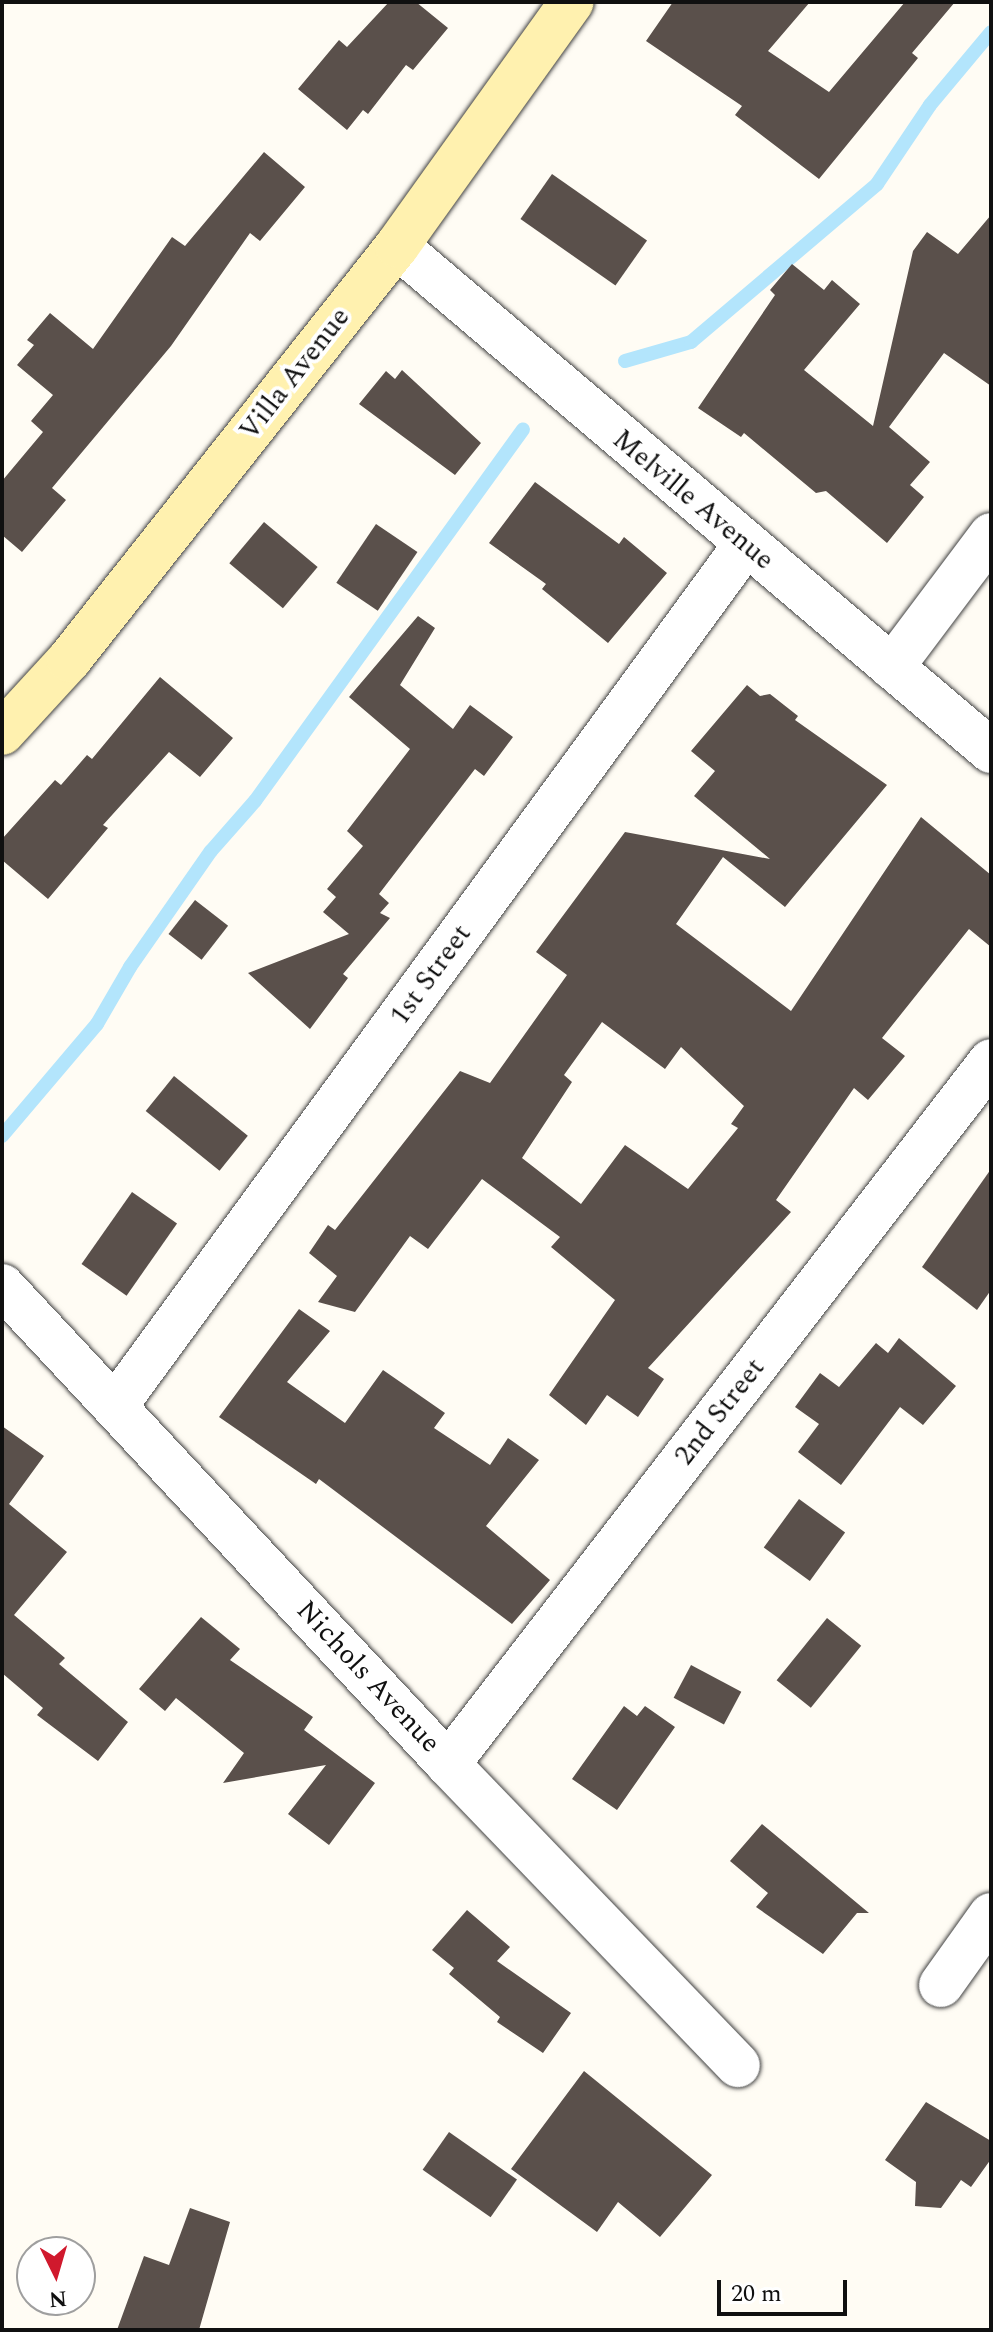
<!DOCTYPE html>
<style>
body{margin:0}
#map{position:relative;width:993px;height:2332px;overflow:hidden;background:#fffcf4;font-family:Spectral,serif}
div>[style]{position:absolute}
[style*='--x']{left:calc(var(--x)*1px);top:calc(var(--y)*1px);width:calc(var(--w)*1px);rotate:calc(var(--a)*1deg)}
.stream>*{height:14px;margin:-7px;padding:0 7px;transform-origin:7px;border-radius:7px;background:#b3e5fc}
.building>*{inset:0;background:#5a504b;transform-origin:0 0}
.roads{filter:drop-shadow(0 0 2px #434343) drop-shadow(0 0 2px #434343)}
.minor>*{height:44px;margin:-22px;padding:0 22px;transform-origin:22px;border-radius:22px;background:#fff}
.tertiary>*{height:44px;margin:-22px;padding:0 22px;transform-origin:22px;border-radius:22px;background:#fff}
.secondary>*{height:44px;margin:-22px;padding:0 22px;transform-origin:22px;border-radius:22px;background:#fff1af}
span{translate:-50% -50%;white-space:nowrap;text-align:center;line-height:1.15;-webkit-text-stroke:8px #fff;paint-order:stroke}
.street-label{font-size:28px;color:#101010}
.frame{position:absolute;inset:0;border:4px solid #101010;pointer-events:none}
.north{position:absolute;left:16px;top:2236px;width:80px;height:80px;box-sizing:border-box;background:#fff;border:2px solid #9f9f9f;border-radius:50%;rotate:175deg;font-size:22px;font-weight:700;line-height:32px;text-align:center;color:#101010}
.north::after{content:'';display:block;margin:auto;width:28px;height:36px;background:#d0192d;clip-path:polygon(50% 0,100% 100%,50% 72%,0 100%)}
.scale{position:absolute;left:717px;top:2280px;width:130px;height:36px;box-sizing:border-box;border:4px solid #101010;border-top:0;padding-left:10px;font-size:24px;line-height:28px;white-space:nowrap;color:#101010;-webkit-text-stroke:6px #fff;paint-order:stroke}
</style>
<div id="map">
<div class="stream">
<div style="--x:625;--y:361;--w:69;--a:-16.1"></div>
<div style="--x:691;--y:342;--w:244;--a:-40.3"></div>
<div style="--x:877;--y:184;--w:95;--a:-56.1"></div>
<div style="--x:930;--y:105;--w:95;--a:-50.1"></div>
<div style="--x:2;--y:1136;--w:147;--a:-49.7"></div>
<div style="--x:97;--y:1024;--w:66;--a:-59.9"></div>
<div style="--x:130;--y:967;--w:141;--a:-55.1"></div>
<div style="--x:211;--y:851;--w:67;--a:-48.7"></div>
<div style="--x:255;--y:801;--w:458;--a:-54.2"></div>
</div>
<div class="building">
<div style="clip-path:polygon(389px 2px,416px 2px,448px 28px,413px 70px,406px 65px,368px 114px,363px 110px,347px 130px,298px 89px,339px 40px,347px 47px)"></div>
<div style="clip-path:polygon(673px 2px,810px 2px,768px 51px,829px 92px,905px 2px,955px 2px,912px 53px,918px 58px,819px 179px,735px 115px,742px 106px,646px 41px)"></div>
<div style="clip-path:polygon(264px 152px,305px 187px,260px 241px,250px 233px,171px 346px,52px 488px,66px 500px,22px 552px,2px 535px,2px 481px,43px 432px,31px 421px,53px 395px,17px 365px,34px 345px,27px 340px,50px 313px,93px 349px,172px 237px,185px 246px)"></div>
<div style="left:552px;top:174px;width:116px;height:55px;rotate:35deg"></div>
<div style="clip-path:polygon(991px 215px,991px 386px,944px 353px,889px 427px,930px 462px,910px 485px,924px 497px,887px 543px,826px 491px,816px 493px,744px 433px,741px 437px,698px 408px,775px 295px,770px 290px,792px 264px,824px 290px,832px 280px,860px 304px,804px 370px,873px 426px,913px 251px,927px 232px,958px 254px)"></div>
<div style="clip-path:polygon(402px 370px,481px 443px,455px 475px,359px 404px,386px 371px,395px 379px)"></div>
<div style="clip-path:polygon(535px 482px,619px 544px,624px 537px,667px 573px,608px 643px,542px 589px,546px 584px,489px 543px)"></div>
<div style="left:264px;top:522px;width:70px;height:54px;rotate:40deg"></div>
<div style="left:376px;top:524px;width:50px;height:71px;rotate:34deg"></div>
<div style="clip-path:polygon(418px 616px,435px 628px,400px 685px,453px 729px,470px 705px,513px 737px,484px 776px,475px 769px,379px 894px,389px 903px,380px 913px,390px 918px,343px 974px,348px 978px,310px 1029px,248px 973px,349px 934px,323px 912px,336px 897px,327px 889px,363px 846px,347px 831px,410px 749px,349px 697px)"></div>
<div style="clip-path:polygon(160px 677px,233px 738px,200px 777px,169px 752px,103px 825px,108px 828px,48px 899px,2px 860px,2px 839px,55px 780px,61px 785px,87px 755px,92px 759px)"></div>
<div style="clip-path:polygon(evenodd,747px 685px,760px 696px,770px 694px,798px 716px,795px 720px,887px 785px,785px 907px,723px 857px,676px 924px,791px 1011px,921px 817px,991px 875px,991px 947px,969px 929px,882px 1038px,905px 1056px,868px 1100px,854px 1088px,776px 1200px,791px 1212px,648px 1368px,664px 1379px,638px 1417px,607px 1395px,586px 1425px,549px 1395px,615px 1300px,551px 1247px,560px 1237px,482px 1179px,428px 1249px,410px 1236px,355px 1312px,318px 1302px,337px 1276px,309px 1253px,328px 1225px,335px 1230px,460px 1071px,490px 1083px,567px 975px,536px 952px,625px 832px,770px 859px,694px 796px,715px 771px,691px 751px,747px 685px,602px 1022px,665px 1069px,681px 1047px,744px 1106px,731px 1124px,738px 1128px,688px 1189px,625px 1145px,581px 1204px,522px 1158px,572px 1082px,564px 1075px,602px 1022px)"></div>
<div style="left:195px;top:900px;width:42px;height:43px;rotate:38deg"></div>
<div style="left:174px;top:1076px;width:95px;height:45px;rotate:39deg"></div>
<div style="clip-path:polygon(991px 1169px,991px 1290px,977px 1310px,922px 1267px)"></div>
<div style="left:132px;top:1192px;width:55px;height:88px;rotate:35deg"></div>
<div style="clip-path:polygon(299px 1309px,330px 1331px,287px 1382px,345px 1423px,383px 1370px,445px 1413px,434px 1428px,490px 1465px,508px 1438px,539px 1460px,486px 1526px,550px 1580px,512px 1624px,319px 1479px,316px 1484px,219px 1417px)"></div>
<div style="clip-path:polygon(899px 1338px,956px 1386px,923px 1425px,900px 1407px,841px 1485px,798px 1452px,819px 1424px,795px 1407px,820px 1373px,839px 1387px,876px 1343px,888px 1353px)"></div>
<div style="clip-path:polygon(2px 1426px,44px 1456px,9px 1504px,67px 1552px,14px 1615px,65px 1658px,59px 1664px,128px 1722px,98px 1761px,37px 1715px,43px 1708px,2px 1673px)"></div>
<div style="left:799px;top:1499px;width:57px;height:60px;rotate:36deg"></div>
<div style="clip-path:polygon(201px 1617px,240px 1649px,230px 1660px,313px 1717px,304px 1730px,375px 1783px,329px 1845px,288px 1814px,326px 1765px,223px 1783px,244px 1753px,176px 1698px,165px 1711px,139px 1689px)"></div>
<div style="left:827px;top:1618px;width:44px;height:80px;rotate:39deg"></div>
<div style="left:691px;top:1665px;width:57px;height:37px;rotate:28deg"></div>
<div style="clip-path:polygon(624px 1706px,637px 1716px,645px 1706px,675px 1727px,617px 1810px,572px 1779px)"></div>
<div style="clip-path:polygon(762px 1824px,869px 1913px,857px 1913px,823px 1954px,756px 1907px,768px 1893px,730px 1861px)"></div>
<div style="clip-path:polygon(467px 1910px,510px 1947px,497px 1961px,571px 2013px,543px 2053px,497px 2022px,500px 2017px,449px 1974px,454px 1968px,432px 1950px)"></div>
<div style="clip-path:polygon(584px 2071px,712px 2175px,660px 2237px,618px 2202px,597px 2232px,511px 2169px)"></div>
<div style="clip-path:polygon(926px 2102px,991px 2141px,991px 2159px,971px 2187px,961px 2180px,941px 2208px,915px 2206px,916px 2182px,885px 2160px)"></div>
<div style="left:449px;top:2132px;width:83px;height:46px;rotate:35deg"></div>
<div style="clip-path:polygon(190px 2208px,230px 2222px,199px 2330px,117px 2330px,144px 2256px,169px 2265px)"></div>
</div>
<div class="roads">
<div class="minor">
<div style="--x:892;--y:667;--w:165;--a:-53.1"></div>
<div style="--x:2;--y:1286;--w:654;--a:46.98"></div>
<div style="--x:448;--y:1764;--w:418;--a:46.1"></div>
<div style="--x:116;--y:1405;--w:1067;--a:-53.81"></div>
<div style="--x:448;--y:1764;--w:888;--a:-52.32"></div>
<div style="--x:941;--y:1985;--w:86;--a:-54.5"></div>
</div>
<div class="tertiary">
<div style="--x:397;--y:246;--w:780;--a:40.37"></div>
</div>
<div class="secondary">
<div style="--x:2;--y:733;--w:99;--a:-47.5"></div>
<div style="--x:69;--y:660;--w:528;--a:-51.61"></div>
<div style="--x:397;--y:246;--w:300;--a:-54.4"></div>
</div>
</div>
<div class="street-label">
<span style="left:295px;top:374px;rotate:-52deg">Villa Avenue</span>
<span style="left:693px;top:500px;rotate:40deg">Melville Avenue</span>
<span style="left:431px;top:975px;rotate:-54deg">1st Street</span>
<span style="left:720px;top:1412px;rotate:-52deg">2nd Street</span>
<span style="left:368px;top:1677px;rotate:47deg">Nichols Avenue</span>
</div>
<div class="frame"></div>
<div class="north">N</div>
<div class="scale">20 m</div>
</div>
